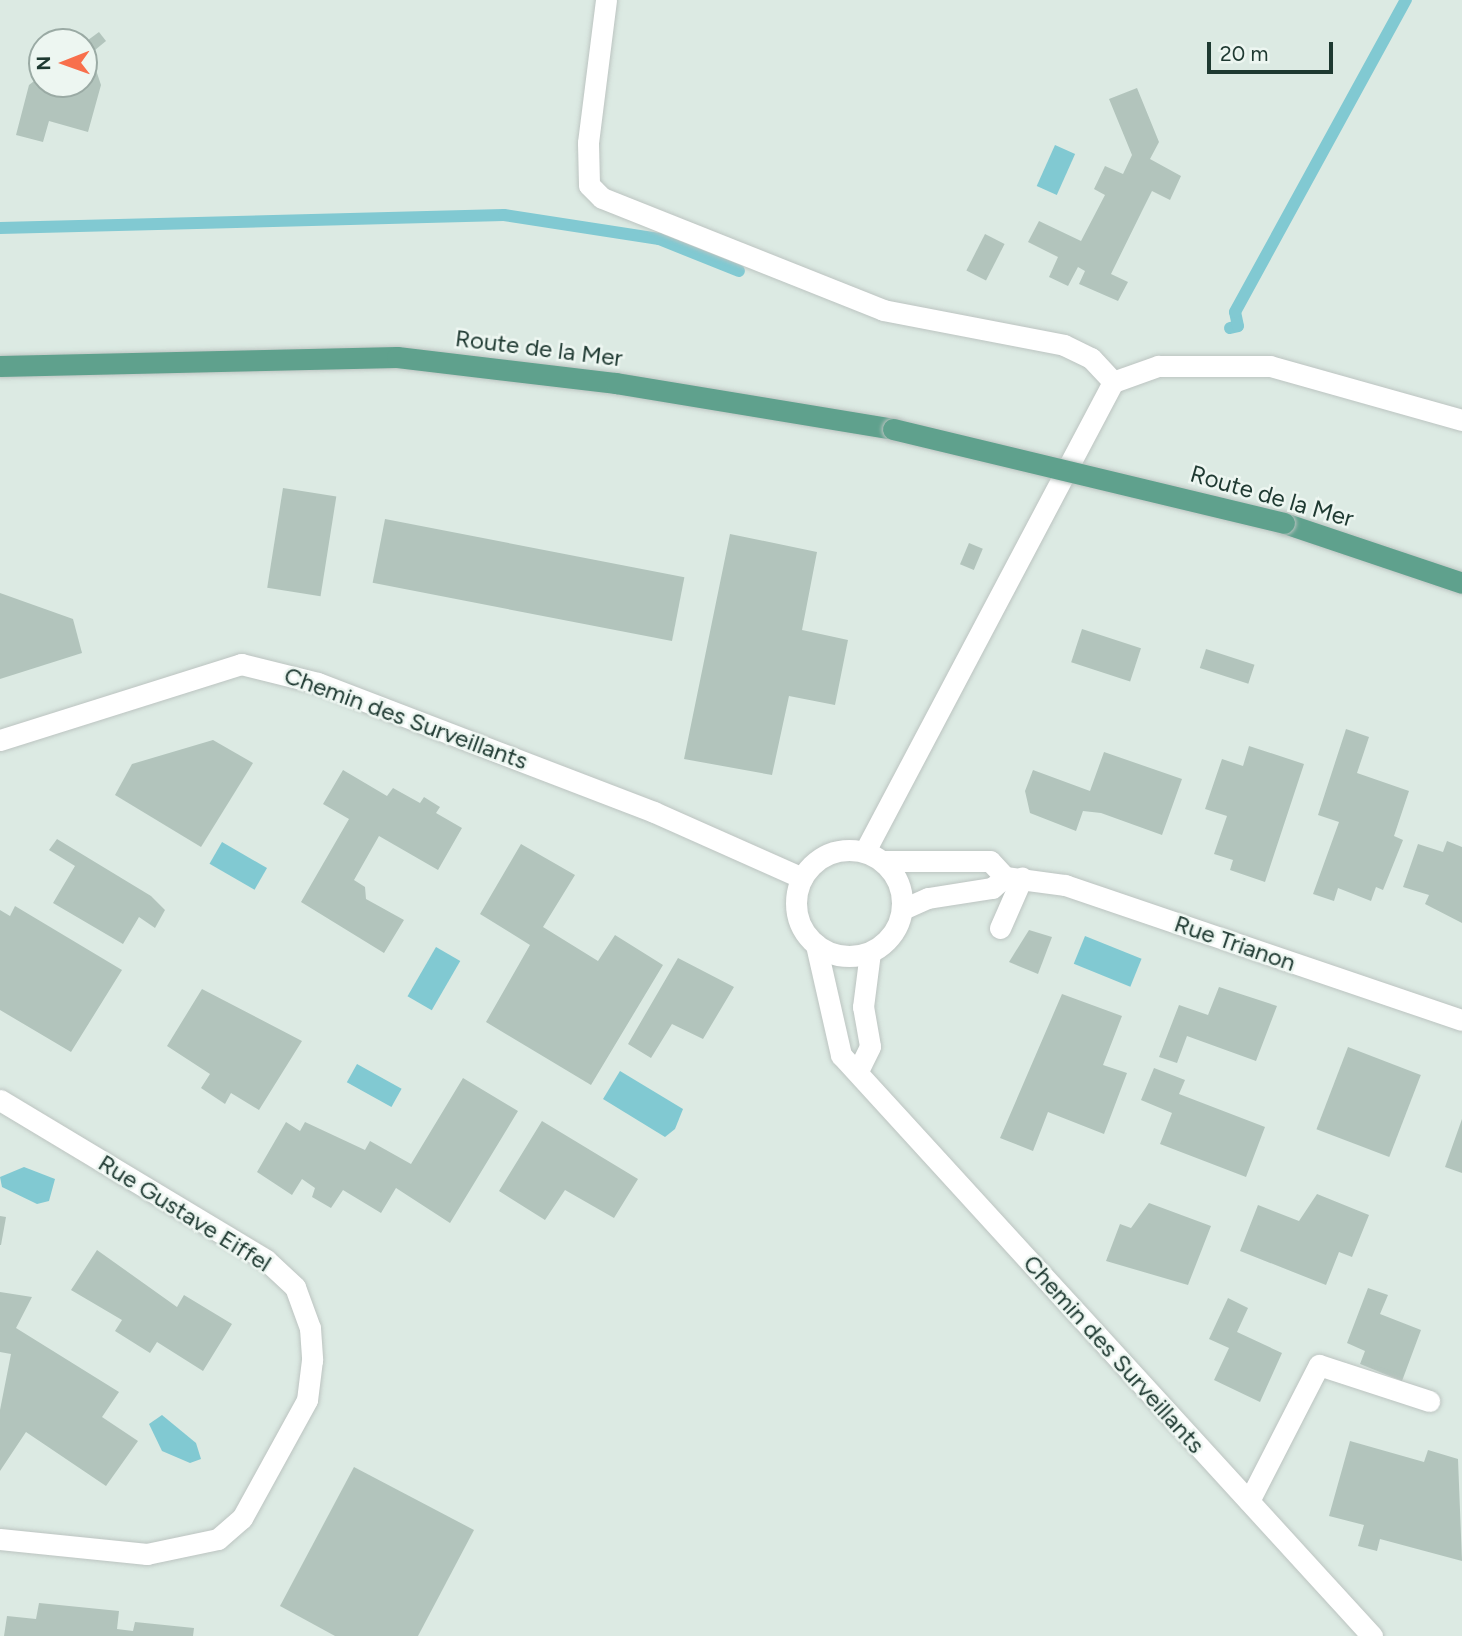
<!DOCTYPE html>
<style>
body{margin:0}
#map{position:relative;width:1462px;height:1636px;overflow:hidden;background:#dceae3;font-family:Figtree,sans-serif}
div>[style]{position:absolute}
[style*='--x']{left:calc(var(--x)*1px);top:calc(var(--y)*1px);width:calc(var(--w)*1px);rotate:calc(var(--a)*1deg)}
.water>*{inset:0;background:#81c9d2;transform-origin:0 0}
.stream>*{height:12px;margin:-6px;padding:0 6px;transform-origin:6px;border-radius:6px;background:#81c9d2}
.building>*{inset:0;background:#b2c4bc;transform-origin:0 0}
.roads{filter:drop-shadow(0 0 2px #bcc4c1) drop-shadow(0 0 2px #bcc4c1)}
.minor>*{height:21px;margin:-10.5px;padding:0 10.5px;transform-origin:10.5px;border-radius:10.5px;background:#fff}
.minor>.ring{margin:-10.5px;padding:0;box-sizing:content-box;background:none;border:21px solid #fff;border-radius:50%}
.major>*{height:21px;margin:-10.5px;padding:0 10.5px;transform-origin:10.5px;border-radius:10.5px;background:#5fa18d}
.bridges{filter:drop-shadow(0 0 2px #bcc4c1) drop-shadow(0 0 2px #bcc4c1)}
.major-bridge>*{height:21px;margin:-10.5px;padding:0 10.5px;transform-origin:10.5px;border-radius:10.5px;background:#5fa18d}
span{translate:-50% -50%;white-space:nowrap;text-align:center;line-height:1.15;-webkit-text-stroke:5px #edf6f1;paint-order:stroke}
.street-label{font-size:24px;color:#1e3931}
.north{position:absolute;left:28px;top:28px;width:70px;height:70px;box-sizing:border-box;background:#edf6f1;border:2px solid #9aaaa4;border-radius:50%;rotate:269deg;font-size:19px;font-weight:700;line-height:28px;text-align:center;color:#1e3931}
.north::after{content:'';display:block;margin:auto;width:24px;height:32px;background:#f86f4c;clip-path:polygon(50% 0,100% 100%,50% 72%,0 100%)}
.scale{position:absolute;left:1207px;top:42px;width:126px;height:32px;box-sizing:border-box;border:4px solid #1e3931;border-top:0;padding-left:9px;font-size:21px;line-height:24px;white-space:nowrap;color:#1e3931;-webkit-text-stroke:5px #edf6f1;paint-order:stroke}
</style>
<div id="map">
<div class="water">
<div style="left:1055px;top:145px;width:22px;height:45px;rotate:24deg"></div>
<div style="left:222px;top:842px;width:52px;height:25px;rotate:30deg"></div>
<div style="left:1085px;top:936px;width:61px;height:30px;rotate:22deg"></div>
<div style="left:436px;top:947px;width:28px;height:57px;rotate:30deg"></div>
<div style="left:357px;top:1064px;width:51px;height:21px;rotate:29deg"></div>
<div style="clip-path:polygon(620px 1071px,683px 1109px,675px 1129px,665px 1137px,603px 1099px)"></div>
<div style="clip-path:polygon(24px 1167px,55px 1179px,49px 1201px,37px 1204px,2px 1187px,0 1177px)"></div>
<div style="clip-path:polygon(162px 1415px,196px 1443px,201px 1459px,190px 1463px,162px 1451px,149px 1424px)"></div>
</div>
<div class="stream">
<div style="--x:0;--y:228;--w:504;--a:-1.48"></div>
<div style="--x:504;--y:215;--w:157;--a:8.8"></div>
<div style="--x:659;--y:239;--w:86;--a:21.8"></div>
<div style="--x:1230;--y:328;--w:8;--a:-14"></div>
<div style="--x:1238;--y:326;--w:14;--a:-102"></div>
<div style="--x:1235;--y:312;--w:356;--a:-61.3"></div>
</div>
<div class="building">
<div style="clip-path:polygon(99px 32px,106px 41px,84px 59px,84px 43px)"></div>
<div style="clip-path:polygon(84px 66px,96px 70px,101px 85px,88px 132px,49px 121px,43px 142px,16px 135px,29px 85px,42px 75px,42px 84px,84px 84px)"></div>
<div style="clip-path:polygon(1137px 88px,1159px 142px,1150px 159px,1181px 176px,1170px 200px,1152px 191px,1142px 211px,1111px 274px,1128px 282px,1118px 301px,1079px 284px,1085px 271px,1078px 267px,1068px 286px,1049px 277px,1058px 257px,1028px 242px,1039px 221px,1081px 241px,1105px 195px,1094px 189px,1105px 166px,1123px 174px,1132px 155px,1109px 99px)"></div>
<div style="left:985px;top:234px;width:22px;height:41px;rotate:27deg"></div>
<div style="left:283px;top:488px;width:54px;height:101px;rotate:9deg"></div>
<div style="left:385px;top:519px;width:305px;height:65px;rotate:11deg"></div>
<div style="clip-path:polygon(730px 534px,817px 552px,802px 630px,848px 640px,835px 705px,789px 696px,772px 775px,684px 759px)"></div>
<div style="left:969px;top:543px;width:15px;height:23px;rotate:23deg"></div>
<div style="clip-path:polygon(0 593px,73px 619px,82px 653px,0 679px)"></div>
<div style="left:1082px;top:629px;width:62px;height:35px;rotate:18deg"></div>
<div style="left:1206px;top:649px;width:51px;height:20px;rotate:18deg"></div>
<div style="clip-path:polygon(1346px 729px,1369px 737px,1357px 773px,1409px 791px,1394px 836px,1403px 840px,1383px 890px,1376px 887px,1371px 901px,1338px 888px,1334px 901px,1313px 894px,1339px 822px,1318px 815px)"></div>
<div style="clip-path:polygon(213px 740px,253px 763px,201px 847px,115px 795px,132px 764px)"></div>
<div style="clip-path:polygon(1249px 746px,1304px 764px,1265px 882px,1230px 870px,1233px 860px,1214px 854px,1227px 816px,1205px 809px,1222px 759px,1243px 766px)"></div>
<div style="clip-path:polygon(1104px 752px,1182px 779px,1162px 835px,1101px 813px,1083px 811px,1076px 831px,1030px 813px,1025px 791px,1033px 770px,1090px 791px)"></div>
<div style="clip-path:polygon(343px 770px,387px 796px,393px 788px,420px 803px,424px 797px,440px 807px,436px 813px,462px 828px,438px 870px,379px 836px,354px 880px,365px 887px,366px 899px,404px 920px,384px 953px,301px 902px,349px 819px,323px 804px)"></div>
<div style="clip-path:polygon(57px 839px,151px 896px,165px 910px,155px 928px,139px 917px,123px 944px,53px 903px,75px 866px,49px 850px)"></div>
<div style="clip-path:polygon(1447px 841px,1462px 847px,1462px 923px,1425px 904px,1429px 895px,1403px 887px,1418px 844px,1443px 852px)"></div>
<div style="clip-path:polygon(521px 844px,575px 875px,543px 927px,598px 961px,615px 935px,663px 965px,591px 1085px,486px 1022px,530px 945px,480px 914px)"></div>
<div style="clip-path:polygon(15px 906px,122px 970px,71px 1052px,0 1010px,0 910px,10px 916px)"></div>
<div style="clip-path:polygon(1029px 930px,1052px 937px,1038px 974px,1009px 962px)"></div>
<div style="clip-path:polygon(678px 958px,734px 987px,703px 1039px,672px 1024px,651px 1058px,628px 1044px)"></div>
<div style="clip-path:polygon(1219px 987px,1277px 1006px,1256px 1061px,1187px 1036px,1177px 1063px,1159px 1057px,1179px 1005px,1208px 1015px)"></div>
<div style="clip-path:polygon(202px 989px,302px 1041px,259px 1110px,231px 1093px,225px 1104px,201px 1088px,210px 1074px,167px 1046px)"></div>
<div style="clip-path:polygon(1062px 994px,1122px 1016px,1103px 1065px,1127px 1073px,1104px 1134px,1048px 1112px,1033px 1151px,1000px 1138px)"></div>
<div style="left:1348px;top:1047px;width:78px;height:88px;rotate:21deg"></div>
<div style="clip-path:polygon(1154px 1068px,1185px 1080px,1179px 1094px,1265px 1127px,1246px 1177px,1160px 1144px,1172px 1113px,1141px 1100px)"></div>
<div style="clip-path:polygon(463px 1078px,518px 1111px,450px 1223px,396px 1188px,381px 1213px,343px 1190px,331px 1208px,312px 1197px,315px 1188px,302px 1179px,292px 1195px,257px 1172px,286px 1122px,300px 1131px,305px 1122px,365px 1150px,370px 1141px,411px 1164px)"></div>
<div style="clip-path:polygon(1462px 1119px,1462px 1173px,1445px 1167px)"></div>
<div style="clip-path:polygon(542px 1121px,638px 1179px,614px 1218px,565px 1190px,545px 1220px,499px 1191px)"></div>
<div style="clip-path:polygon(1317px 1194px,1369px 1215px,1352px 1257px,1339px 1252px,1326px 1285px,1240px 1251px,1258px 1205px,1299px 1221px)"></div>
<div style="clip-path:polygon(1149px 1203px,1211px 1226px,1188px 1285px,1106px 1261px,1120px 1224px,1131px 1228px)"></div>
<div style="clip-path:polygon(0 1216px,6px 1217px,1px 1245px,0 1245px)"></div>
<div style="clip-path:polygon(97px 1250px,177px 1307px,184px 1295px,232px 1324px,203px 1371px,157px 1342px,150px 1353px,115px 1331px,122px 1320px,71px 1290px)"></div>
<div style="clip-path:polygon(1368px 1288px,1388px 1295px,1380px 1314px,1421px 1330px,1402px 1381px,1360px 1364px,1365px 1351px,1347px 1343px)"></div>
<div style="clip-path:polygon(0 1292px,32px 1297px,16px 1328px,119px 1392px,102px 1417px,138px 1441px,106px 1486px,26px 1432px,0 1471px,0 1410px,11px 1354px,0 1352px)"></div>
<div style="clip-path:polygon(1228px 1298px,1248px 1308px,1237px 1332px,1282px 1353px,1260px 1402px,1214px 1380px,1229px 1348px,1209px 1339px)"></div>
<div style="clip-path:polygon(1350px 1441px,1424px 1462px,1428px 1450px,1458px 1459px,1462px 1561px,1380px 1539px,1377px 1551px,1358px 1546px,1364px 1525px,1329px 1516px)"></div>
<div style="clip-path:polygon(354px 1467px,474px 1530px,418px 1636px,335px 1636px,280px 1606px)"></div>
<div style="clip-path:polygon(39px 1603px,119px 1611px,117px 1629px,133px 1631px,135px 1622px,194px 1628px,193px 1636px,4px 1636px,7px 1616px,36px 1619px)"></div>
</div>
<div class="roads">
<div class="minor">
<div style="--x:606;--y:0;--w:144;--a:97.2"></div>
<div style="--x:588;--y:143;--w:42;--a:88.6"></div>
<div style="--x:589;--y:185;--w:18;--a:45"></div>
<div style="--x:602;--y:198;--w:302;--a:21.7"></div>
<div style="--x:883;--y:310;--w:184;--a:10.9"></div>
<div style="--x:1064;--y:345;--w:30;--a:26"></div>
<div style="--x:1091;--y:358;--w:33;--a:47"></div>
<div style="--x:0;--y:740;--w:253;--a:-17.5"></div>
<div style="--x:241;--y:664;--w:79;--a:13.9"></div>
<div style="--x:318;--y:683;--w:360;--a:21"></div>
<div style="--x:654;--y:812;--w:162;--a:24"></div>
<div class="ring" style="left:796px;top:850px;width:85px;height:85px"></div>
<div style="--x:865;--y:851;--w:531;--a:-62.13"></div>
<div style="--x:1113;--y:382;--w:48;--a:-19.6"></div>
<div style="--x:1158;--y:366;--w:112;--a:0"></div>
<div style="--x:1270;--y:366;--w:199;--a:15.7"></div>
<div style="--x:883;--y:861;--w:107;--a:0"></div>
<div style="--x:990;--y:861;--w:22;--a:47"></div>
<div style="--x:1005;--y:877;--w:61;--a:7.6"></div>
<div style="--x:1065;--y:885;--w:419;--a:18.8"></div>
<div style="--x:903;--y:909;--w:27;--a:-24"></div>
<div style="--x:928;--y:898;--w:65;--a:-8.9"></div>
<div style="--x:992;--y:888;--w:17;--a:-40"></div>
<div style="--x:1000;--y:928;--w:55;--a:-66.3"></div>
<div style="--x:816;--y:945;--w:113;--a:77.2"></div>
<div style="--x:841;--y:1055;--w:787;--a:47.57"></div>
<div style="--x:859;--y:1069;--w:25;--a:-64"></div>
<div style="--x:870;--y:1046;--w:40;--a:-100"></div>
<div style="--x:863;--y:1007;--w:55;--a:-82.7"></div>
<div style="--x:0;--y:1100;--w:310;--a:31"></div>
<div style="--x:266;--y:1260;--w:40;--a:43"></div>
<div style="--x:295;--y:1287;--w:44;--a:69.9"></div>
<div style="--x:310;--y:1328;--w:32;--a:86"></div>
<div style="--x:312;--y:1360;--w:40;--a:97.1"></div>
<div style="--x:307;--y:1400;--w:135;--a:118.8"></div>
<div style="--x:242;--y:1518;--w:32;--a:139"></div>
<div style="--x:218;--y:1539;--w:73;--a:168.1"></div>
<div style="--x:147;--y:1554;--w:148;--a:-174.2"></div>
<div style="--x:1249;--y:1501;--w:153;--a:-62.8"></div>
<div style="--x:1319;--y:1365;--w:116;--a:18.1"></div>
</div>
<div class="major">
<div style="--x:0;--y:366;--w:397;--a:-1.3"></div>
<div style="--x:397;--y:357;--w:221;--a:6.8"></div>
<div style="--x:616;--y:383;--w:281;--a:9.4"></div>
<div style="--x:1284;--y:523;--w:188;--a:18.6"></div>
</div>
</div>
<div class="bridges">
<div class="major-bridge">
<div style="--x:893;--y:429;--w:402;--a:13.5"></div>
</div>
</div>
<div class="street-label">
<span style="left:539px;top:348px;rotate:7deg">Route de la Mer</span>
<span style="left:1272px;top:496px;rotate:16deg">Route de la Mer</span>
<span style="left:406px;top:718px;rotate:20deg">Chemin des Surveillants</span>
<span style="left:1235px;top:943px;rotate:19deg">Rue Trianon</span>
<span style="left:185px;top:1213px;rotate:32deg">Rue Gustave Eiffel</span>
<span style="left:1114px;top:1354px;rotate:48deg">Chemin des Surveillants</span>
</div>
<div class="north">N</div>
<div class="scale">20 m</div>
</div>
